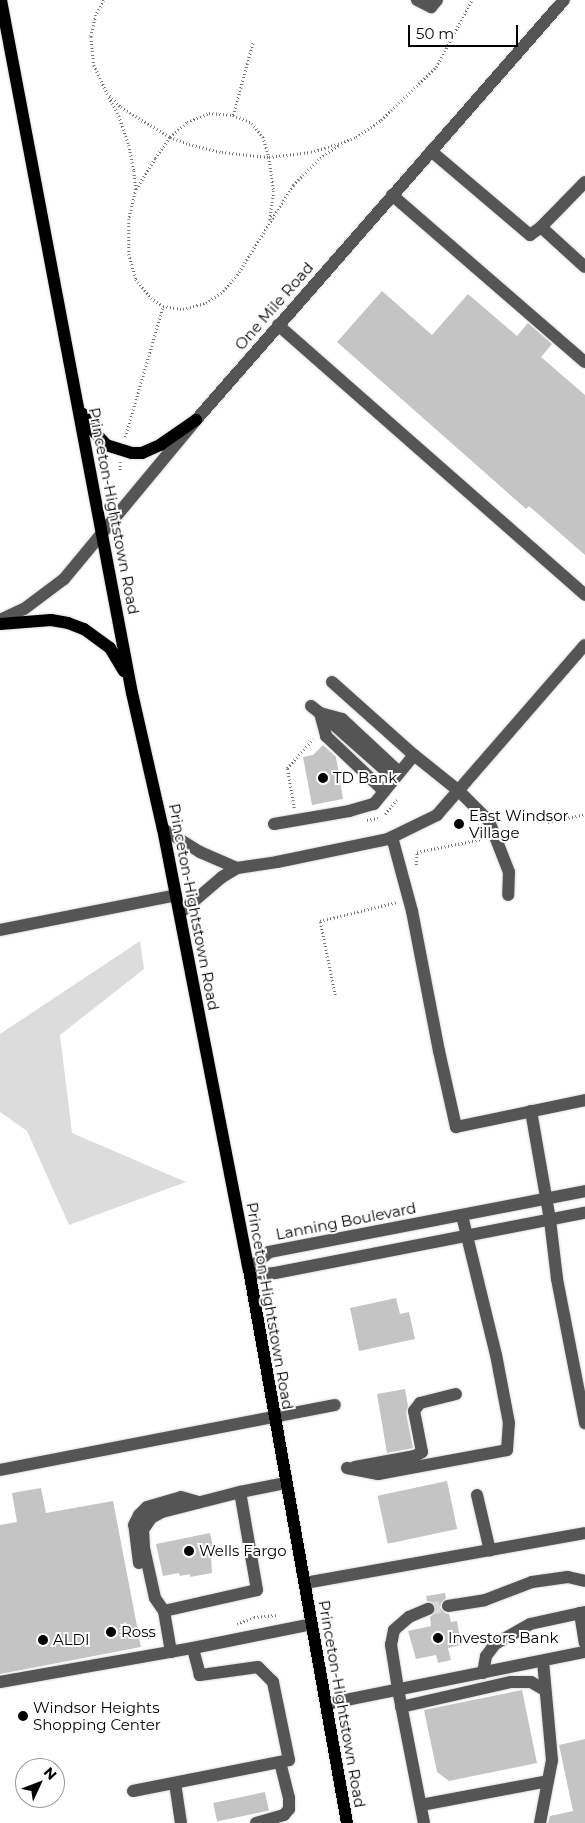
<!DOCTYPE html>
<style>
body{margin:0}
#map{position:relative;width:585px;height:1823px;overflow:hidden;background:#fff;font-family:Montserrat,sans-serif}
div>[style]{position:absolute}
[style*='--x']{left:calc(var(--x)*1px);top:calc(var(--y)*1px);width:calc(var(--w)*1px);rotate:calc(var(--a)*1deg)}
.green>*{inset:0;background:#dcdcdc}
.building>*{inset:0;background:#c4c4c4;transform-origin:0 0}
.minor-tunnel>*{height:12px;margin-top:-6px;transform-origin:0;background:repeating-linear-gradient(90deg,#d9d9d9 0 12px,transparent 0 18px)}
.path>*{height:2.5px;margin-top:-1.25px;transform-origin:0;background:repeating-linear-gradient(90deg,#777 0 1px,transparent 0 3.5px)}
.roads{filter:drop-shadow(0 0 1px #dbdbdb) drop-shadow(0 0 1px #dbdbdb)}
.minor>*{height:12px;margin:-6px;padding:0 6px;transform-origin:6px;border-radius:6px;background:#555}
.major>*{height:12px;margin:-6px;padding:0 6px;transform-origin:6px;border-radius:6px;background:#000}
.dots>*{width:14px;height:14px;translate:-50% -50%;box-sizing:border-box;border:2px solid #fff;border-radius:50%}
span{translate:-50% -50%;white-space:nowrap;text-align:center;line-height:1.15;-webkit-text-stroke:4px #fff;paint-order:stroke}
.street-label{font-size:15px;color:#000}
.poi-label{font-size:15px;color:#000}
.left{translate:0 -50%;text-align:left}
.north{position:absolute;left:15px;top:1758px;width:50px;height:50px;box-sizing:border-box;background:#fff;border:1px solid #999;border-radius:50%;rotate:47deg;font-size:14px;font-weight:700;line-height:20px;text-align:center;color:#000}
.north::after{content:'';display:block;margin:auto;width:18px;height:22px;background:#000;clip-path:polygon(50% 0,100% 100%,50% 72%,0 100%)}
.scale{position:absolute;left:408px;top:25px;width:110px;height:22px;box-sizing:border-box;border:2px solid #000;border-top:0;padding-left:6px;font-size:15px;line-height:18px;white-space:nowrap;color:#000;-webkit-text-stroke:4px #fff;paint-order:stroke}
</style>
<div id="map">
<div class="green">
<div style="clip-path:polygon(140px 941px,144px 969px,60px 1035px,72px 1133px,186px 1182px,69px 1225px,27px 1131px,0 1112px,0 1034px)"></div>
</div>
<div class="building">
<div style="clip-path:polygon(382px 291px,432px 335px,468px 294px,517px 336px,528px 323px,552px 344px,541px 357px,585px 395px,585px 555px,529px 506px,526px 509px,337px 342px)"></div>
<div style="clip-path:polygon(323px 745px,336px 757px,343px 799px,312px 805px,303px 757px,313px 755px)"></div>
<div style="clip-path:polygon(396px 1298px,400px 1314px,409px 1312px,415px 1339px,359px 1351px,350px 1308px)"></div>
<div style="clip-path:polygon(405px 1389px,408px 1406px,406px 1413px,413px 1448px,387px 1453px,377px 1394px)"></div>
<div style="left:447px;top:1481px;width:49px;height:71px;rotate:78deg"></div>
<div style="clip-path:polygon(41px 1488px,46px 1513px,113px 1501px,141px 1647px,0 1674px,0 1525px,17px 1522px,12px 1493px)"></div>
<div style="clip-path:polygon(210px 1533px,215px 1556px,211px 1556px,212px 1573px,190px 1577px,190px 1574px,180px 1576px,179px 1573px,163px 1576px,156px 1544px)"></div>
<div style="clip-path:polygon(445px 1593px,446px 1598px,441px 1603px,440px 1608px,445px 1613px,449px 1614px,451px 1622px,457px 1621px,461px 1645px,448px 1648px,451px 1660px,438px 1663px,436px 1655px,416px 1659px,408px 1631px,431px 1626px,430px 1617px,435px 1613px,436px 1606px,432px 1602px,427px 1601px,426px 1596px)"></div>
<div style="clip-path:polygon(522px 1690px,537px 1763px,449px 1781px,437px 1772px,424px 1710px)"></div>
<div style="clip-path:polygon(585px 1739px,585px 1823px,548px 1823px,550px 1816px,573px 1811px,559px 1745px)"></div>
<div style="left:265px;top:1792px;width:19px;height:53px;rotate:78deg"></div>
</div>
<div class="minor-tunnel">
<div style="--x:428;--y:1609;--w:20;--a:-9"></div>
</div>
<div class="path">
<div style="--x:104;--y:0;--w:17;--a:118"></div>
<div style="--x:96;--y:15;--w:23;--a:103"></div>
<div style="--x:91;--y:37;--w:28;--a:84"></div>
<div style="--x:94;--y:65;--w:31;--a:65"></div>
<div style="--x:107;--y:93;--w:20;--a:45"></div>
<div style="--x:121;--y:107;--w:57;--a:31.5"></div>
<div style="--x:170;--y:137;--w:20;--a:20"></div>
<div style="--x:189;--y:144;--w:34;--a:14"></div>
<div style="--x:222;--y:152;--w:47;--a:6.1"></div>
<div style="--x:269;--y:157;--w:42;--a:-6.8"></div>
<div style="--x:311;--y:152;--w:31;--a:-17"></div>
<div style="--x:341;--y:143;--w:16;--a:-22"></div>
<div style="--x:356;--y:137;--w:30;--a:-34"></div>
<div style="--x:381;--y:120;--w:76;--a:-43.9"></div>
<div style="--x:436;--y:67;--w:76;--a:-61.8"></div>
<div style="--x:109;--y:97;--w:21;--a:62"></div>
<div style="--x:119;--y:116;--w:31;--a:71"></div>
<div style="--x:129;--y:145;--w:26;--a:79"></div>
<div style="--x:134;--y:171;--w:18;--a:84"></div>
<div style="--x:136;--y:189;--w:31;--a:103"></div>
<div style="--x:129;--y:219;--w:35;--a:90"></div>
<div style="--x:129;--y:254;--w:26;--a:74"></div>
<div style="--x:136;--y:279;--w:24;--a:52"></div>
<div style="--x:151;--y:298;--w:14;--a:34"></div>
<div style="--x:163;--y:306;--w:20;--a:9"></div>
<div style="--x:183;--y:309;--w:24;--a:-15"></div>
<div style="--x:206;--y:303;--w:21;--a:-35"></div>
<div style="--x:223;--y:291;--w:21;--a:-49"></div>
<div style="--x:237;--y:275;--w:106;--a:-58.1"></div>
<div style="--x:293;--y:185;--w:38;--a:-45"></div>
<div style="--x:320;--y:158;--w:24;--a:-35"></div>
<div style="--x:233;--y:115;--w:76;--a:-74.7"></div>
<div style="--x:136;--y:189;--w:36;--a:-58"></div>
<div style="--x:155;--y:158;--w:26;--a:-54"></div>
<div style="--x:170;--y:137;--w:23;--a:-41"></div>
<div style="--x:187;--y:122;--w:24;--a:-22"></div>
<div style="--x:209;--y:113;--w:24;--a:5"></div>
<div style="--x:233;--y:115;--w:21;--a:23"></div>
<div style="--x:252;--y:123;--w:18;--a:52"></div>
<div style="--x:263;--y:137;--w:21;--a:73"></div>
<div style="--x:269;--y:157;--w:34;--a:82"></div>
<div style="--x:274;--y:191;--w:30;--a:98"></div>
<div style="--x:125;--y:437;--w:136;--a:-73.8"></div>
<div style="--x:120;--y:470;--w:8;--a:-90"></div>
<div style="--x:294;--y:808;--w:41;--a:-99.9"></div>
<div style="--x:287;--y:768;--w:39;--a:-48"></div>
<div style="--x:385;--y:814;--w:19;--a:-51"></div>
<div style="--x:367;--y:820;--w:11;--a:-10"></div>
<div style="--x:548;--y:822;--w:38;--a:-12"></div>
<div style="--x:510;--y:838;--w:9;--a:-6"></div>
<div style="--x:416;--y:865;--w:13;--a:-86"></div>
<div style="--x:417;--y:852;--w:66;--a:-11.3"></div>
<div style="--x:335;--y:995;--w:76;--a:-101.5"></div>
<div style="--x:320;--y:921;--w:79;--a:-13.9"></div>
<div style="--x:237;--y:1624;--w:18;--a:-22"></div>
<div style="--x:254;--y:1617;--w:22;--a:-5"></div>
<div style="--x:148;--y:1638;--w:7;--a:0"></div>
</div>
<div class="roads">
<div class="minor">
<div style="--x:417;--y:0;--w:16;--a:27"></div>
<div style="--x:431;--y:7;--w:9;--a:-49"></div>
<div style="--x:431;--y:151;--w:130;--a:40.3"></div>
<div style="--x:530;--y:235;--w:14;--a:-36"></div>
<div style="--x:541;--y:227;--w:63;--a:-45.6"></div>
<div style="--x:392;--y:195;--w:255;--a:40.9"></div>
<div style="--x:541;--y:227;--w:59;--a:42.3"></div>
<div style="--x:278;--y:325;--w:409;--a:41.3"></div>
<div style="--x:0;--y:620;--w:26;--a:-25"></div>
<div style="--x:24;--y:609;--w:50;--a:-36.9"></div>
<div style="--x:64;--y:579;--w:207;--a:-50.3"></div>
<div style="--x:196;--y:420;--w:558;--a:-48.78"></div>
<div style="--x:332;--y:682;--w:110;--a:41.7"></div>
<div style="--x:414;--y:755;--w:58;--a:38.7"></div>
<div style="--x:459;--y:791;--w:42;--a:45"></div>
<div style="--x:489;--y:821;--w:55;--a:68.6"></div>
<div style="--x:509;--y:872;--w:23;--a:92"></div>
<div style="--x:311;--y:706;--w:11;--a:38"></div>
<div style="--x:320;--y:713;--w:24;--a:75"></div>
<div style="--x:326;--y:736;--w:80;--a:43.5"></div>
<div style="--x:320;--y:713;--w:23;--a:15"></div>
<div style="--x:342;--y:719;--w:78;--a:42.9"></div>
<div style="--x:324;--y:716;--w:84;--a:41.6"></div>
<div style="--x:274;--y:824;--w:76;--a:-9.8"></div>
<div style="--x:349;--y:811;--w:26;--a:-16"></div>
<div style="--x:374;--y:804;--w:63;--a:-50.8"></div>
<div style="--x:163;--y:829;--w:44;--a:31.9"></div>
<div style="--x:200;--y:852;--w:40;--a:23.4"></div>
<div style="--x:392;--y:837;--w:77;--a:74.9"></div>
<div style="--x:412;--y:911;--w:143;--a:79.1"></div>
<div style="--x:439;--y:1051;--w:78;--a:77.4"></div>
<div style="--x:456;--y:1127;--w:132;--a:-11.8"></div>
<div style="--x:180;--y:913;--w:55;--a:-40.6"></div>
<div style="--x:222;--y:877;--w:17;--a:-31"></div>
<div style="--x:237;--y:868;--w:40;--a:-8.5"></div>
<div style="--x:277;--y:862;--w:113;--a:-11.7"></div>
<div style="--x:388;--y:839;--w:55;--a:-26.1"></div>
<div style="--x:437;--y:815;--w:225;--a:-49"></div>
<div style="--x:0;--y:930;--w:179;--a:-11.2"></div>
<div style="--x:531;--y:1111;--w:111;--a:80.1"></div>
<div style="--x:550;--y:1220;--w:59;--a:83.2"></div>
<div style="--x:557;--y:1279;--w:147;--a:79"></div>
<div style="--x:249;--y:1270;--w:27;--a:-42"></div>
<div style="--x:269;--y:1252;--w:322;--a:-10.9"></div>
<div style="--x:249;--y:1270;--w:16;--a:15"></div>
<div style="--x:264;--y:1274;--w:11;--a:-5"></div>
<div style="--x:275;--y:1273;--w:316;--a:-11"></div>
<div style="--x:355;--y:1467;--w:61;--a:-10.4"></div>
<div style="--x:415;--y:1456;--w:8;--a:-30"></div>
<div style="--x:422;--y:1452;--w:42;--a:-101"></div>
<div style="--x:414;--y:1411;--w:10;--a:-53"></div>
<div style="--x:420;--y:1403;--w:37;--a:-14"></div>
<div style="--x:347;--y:1468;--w:32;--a:11"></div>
<div style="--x:378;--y:1474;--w:131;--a:-10.5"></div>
<div style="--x:507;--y:1450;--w:27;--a:-86"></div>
<div style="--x:509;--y:1423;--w:69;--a:-100.8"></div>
<div style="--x:496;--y:1355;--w:144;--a:-103.7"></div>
<div style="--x:0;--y:1470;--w:341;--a:-11"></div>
<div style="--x:477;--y:1495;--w:57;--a:76.9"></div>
<div style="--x:139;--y:1563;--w:38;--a:-97"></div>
<div style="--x:134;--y:1525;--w:11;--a:-63"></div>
<div style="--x:139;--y:1515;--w:11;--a:-45"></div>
<div style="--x:147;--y:1507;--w:35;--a:-16"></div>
<div style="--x:181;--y:1497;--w:19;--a:16"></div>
<div style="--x:305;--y:1583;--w:284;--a:-10.1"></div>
<div style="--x:448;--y:1606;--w:37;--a:-9"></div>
<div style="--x:485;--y:1600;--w:50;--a:-21"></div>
<div style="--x:532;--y:1582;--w:36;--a:-8"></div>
<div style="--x:568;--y:1577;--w:17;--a:13"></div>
<div style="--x:164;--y:1611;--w:16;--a:-125"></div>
<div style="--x:155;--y:1598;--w:51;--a:-102.4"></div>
<div style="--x:144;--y:1548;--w:18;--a:-93"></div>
<div style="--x:143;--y:1530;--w:14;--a:-56"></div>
<div style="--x:151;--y:1518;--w:13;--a:-29"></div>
<div style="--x:162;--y:1512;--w:81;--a:-14.4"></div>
<div style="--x:580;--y:1613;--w:30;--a:81"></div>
<div style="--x:171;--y:1652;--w:42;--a:-99.7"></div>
<div style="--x:164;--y:1611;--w:95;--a:-12.7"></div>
<div style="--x:257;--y:1590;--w:99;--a:-99.8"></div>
<div style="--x:240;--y:1492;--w:47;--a:-11.1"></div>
<div style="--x:483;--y:1673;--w:17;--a:-80"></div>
<div style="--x:486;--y:1656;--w:15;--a:-53"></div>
<div style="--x:495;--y:1644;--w:40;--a:-29.7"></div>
<div style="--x:530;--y:1624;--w:56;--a:-12.3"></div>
<div style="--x:0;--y:1682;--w:196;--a:-10"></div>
<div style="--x:193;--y:1648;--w:121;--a:-11.4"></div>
<div style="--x:326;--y:1704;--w:264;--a:-11.4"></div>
<div style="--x:401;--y:1707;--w:113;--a:-12.8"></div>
<div style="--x:511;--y:1682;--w:20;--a:0"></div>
<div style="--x:531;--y:1682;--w:16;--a:30"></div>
<div style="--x:175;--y:1783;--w:40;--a:81.5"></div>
<div style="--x:133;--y:1791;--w:159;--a:-11.2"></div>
<div style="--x:289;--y:1760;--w:80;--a:-101.6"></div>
<div style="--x:273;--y:1682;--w:21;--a:-135"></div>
<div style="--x:258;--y:1667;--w:59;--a:172.1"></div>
<div style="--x:200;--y:1675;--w:28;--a:-105"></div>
<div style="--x:421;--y:1805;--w:129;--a:-10.7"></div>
<div style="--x:256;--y:1823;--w:29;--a:-16"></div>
<div style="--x:284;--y:1815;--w:8;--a:-50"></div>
<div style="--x:289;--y:1809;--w:11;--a:-90"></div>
<div style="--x:289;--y:1798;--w:37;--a:-104"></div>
<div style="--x:424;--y:1823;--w:136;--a:-101"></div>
<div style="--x:398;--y:1689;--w:45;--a:-99"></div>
<div style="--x:391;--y:1645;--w:15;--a:-79"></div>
<div style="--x:394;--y:1630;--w:20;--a:-41"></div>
<div style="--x:409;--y:1617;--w:21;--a:-23"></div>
<div style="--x:540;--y:1823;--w:64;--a:-79.2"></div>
<div style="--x:552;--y:1760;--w:99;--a:-95.2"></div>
</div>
<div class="major">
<div style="--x:1;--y:0;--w:705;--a:79.3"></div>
<div style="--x:132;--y:693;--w:139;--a:77.2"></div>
<div style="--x:163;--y:829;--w:449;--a:79"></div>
<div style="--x:249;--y:1270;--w:562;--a:79.95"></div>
<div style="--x:83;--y:414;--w:15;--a:62"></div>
<div style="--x:90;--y:427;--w:24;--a:48"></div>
<div style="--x:106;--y:445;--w:27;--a:17"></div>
<div style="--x:132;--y:453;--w:10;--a:0"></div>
<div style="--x:142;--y:453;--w:20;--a:-24"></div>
<div style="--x:160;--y:445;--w:44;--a:-34.8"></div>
<div style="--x:0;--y:624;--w:51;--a:-4.5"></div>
<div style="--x:51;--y:620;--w:17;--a:10"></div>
<div style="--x:68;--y:623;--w:17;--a:21"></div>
<div style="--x:84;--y:629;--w:32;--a:36"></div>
<div style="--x:110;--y:648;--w:27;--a:59"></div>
</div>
</div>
<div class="dots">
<div style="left:323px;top:778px;background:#000"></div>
<div style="left:459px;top:824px;background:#000"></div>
<div style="left:189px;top:1551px;background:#000"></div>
<div style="left:111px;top:1632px;background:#000"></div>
<div style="left:438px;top:1638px;background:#000"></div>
<div style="left:43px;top:1640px;background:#000"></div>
<div style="left:23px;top:1716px;background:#000"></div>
</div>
<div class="street-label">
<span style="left:274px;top:306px;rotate:-49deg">One Mile Road</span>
<span style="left:114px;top:511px;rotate:79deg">Princeton-Hightstown Road</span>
<span style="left:194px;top:907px;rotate:79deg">Princeton-Hightstown Road</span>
<span style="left:346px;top:1221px;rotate:-11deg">Lanning Boulevard</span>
<span style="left:270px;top:1306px;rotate:80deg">Princeton-Hightstown Road</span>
<span style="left:342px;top:1704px;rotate:80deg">Princeton-Hightstown Road</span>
</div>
<div class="poi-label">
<span class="left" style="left:333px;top:778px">TD Bank</span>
<span class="left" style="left:469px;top:824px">East Windsor<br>Village</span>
<span class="left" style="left:199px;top:1551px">Wells Fargo</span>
<span class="left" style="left:121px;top:1632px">Ross</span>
<span class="left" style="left:448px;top:1638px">Investors Bank</span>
<span class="left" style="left:53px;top:1640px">ALDI</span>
<span class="left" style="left:33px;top:1716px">Windsor Heights<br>Shopping Center</span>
</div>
<div class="north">N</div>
<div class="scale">50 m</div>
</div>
